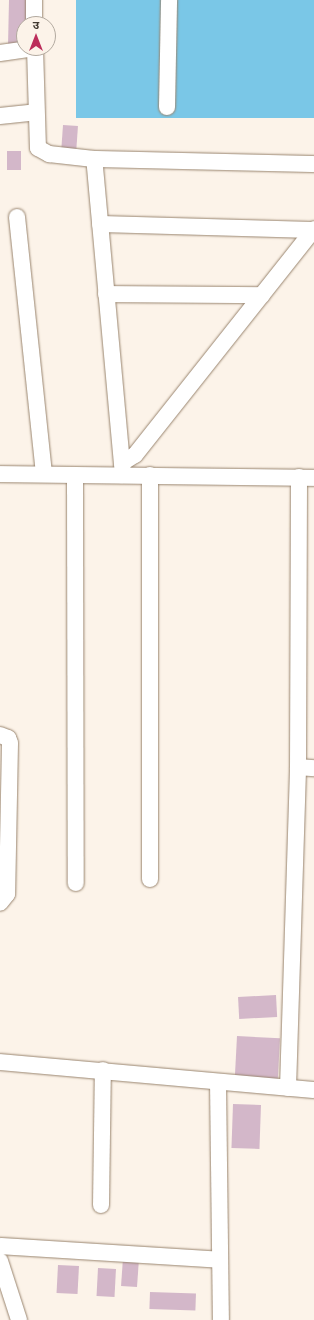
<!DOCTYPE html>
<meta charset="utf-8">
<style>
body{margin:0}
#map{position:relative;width:314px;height:1320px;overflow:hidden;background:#fcf3e9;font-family:Cabin,"Noto Sans Devanagari",sans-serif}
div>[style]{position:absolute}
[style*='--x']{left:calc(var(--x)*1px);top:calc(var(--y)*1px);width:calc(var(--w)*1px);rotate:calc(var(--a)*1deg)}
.water>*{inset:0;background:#7ac7e7;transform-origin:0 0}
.building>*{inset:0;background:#d3b7c9;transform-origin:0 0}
.roads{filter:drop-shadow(0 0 1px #99856f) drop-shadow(0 0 1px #99856f)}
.street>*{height:16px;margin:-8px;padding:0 8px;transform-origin:8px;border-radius:8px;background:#fff}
span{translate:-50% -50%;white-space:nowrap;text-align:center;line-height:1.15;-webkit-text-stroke:3px #fcf3e9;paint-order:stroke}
.north{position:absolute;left:16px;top:16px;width:40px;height:40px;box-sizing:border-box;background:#fcf3e9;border:1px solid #b2a99f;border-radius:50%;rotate:0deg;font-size:11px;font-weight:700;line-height:16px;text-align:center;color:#423930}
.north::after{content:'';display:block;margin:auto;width:14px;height:18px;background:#bc2d5a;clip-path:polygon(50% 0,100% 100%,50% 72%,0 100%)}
</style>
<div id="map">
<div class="water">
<div style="left:76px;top:0;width:238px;height:118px"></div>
</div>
<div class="building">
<div style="clip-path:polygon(9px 0,28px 0,24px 47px,8px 46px)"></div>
<div style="left:63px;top:125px;width:15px;height:26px;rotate:4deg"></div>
<div style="left:7px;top:151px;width:14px;height:19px"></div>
<div style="left:276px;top:995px;width:22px;height:38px;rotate:87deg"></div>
<div style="left:237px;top:1036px;width:43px;height:42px;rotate:3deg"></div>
<div style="left:233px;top:1104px;width:28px;height:44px;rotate:2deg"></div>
<div style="left:123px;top:1258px;width:16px;height:28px;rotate:4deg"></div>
<div style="left:58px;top:1265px;width:21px;height:28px;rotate:3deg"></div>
<div style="left:98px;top:1268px;width:18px;height:28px;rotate:3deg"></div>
<div style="left:150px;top:1292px;width:46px;height:17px;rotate:2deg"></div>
</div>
<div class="roads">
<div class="street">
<div style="--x:34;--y:0;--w:24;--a:90"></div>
<div style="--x:35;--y:48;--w:100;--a:88.3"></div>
<div style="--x:38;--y:148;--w:13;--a:29"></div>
<div style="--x:49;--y:154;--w:45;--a:6.3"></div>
<div style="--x:0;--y:53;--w:35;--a:-8"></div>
<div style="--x:167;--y:107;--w:107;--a:-88.9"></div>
<div style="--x:0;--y:116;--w:36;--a:-6"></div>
<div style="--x:17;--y:217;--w:258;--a:84"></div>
<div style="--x:100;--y:224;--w:213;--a:1.6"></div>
<div style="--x:106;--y:294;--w:156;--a:0.4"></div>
<div style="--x:122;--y:463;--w:15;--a:-32"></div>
<div style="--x:135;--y:455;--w:288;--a:-51.6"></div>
<div style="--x:0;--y:474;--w:314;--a:0.7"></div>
<div style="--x:75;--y:475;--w:408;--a:89.9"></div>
<div style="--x:123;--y:475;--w:317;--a:-95.2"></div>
<div style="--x:94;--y:159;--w:220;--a:1.3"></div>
<div style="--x:0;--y:735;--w:9;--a:21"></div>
<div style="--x:8;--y:738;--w:5;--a:68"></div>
<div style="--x:10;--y:743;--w:151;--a:91.1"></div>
<div style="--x:7;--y:894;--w:11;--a:128"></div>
<div style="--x:298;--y:767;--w:16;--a:4"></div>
<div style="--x:150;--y:879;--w:404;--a:-90"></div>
<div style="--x:0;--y:1062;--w:315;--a:5.1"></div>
<div style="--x:218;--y:1082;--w:238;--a:89.3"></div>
<div style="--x:288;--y:1088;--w:321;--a:-88.2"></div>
<div style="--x:298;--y:767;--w:290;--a:-89.8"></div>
<div style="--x:101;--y:1205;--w:135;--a:-89.2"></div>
<div style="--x:0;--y:1246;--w:220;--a:3.6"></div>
<div style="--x:0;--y:1261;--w:62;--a:72.1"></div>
</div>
</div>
<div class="north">उ</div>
</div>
